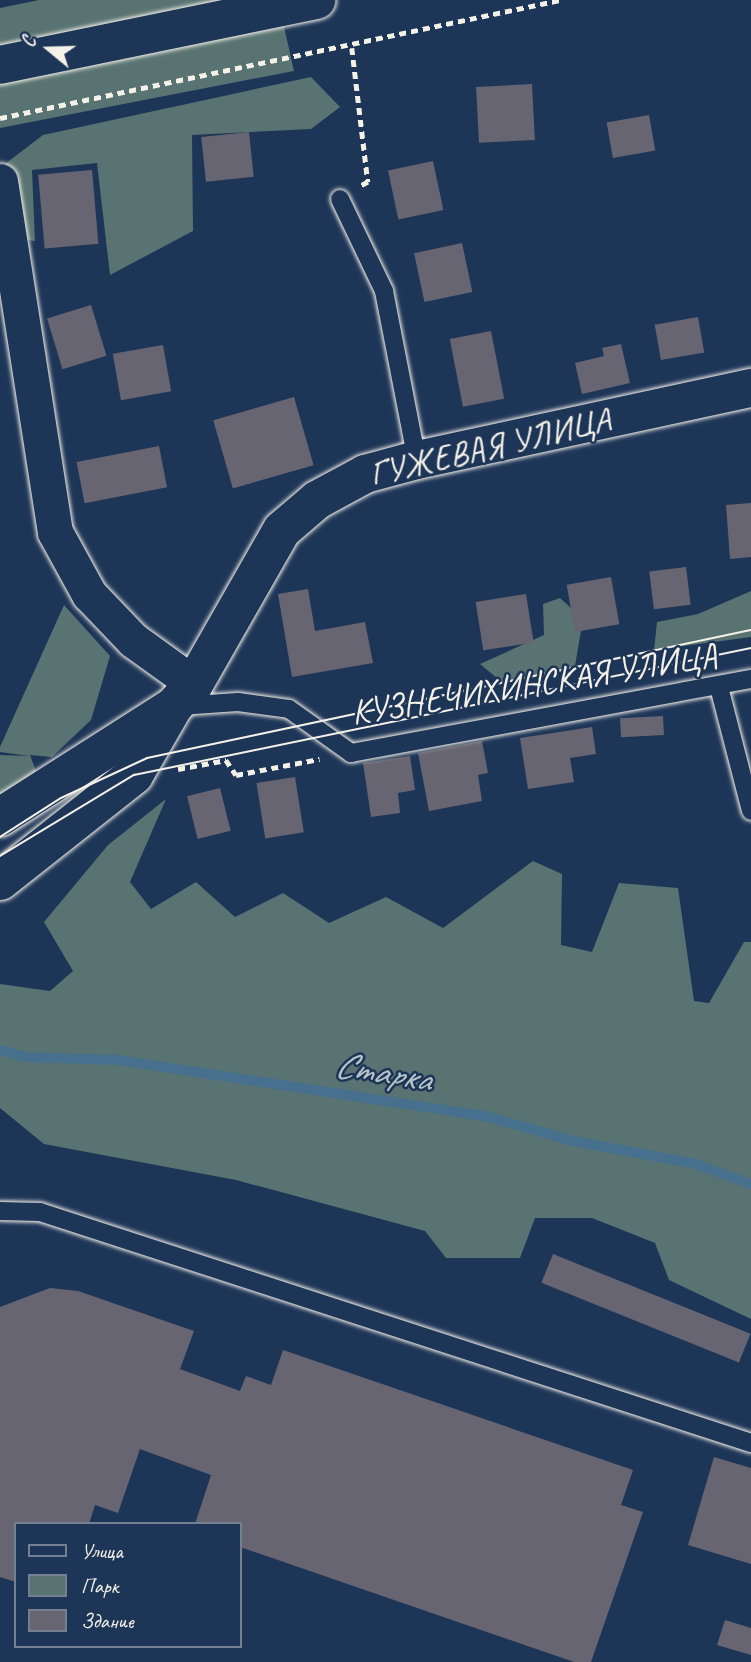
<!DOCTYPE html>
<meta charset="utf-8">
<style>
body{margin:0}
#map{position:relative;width:751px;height:1662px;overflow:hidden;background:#1d3557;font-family:Caveat,sans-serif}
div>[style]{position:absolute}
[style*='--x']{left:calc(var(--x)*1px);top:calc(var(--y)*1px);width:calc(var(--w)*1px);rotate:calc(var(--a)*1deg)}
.green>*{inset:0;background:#587371}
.stream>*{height:10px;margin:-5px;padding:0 5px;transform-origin:5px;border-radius:5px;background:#46708d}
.building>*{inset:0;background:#686572;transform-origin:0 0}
.path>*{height:4.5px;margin-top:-2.25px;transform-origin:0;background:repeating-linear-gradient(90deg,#f4f1e8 0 7px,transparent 0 12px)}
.roads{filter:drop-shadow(0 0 2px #f4f1e8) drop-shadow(0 0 2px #f4f1e8)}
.lane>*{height:18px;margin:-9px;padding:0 9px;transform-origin:9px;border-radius:9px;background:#1d3557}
.street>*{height:35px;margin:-17.5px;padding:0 17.5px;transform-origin:17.5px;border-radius:17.5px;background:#1d3557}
.secondary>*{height:38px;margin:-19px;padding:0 19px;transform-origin:19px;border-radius:19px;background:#1d3557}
.tram>*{height:2px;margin:-1px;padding:0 1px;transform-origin:1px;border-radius:1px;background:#f4f1e8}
span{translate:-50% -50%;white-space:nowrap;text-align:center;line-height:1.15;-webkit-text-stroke:5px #1d3557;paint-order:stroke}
.street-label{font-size:35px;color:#f4f1e8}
.water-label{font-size:37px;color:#b7c4c8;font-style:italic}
.legend{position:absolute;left:14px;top:1522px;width:228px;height:126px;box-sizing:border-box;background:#1d3557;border:2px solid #738091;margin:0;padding:9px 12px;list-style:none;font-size:21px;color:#f4f1e8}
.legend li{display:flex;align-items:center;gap:14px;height:35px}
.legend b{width:35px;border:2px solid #738091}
.north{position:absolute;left:14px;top:14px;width:70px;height:70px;-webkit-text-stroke:5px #1d3557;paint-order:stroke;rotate:289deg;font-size:19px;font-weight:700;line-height:28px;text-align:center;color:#f4f1e8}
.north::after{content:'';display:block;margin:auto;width:24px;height:32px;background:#f4f1e8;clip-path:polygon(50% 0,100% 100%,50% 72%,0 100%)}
</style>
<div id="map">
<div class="green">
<div style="clip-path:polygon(39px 0,278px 0,294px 71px,0 128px,0 8px)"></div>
<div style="clip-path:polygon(311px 77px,340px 107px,311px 129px,192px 135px,193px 231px,110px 275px,97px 163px,32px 170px,35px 241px,19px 239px,5px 164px,43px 135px)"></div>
<div style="clip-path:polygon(751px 591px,751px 637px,654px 650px,657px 622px,698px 614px)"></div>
<div style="clip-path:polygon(560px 598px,583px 619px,575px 666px,503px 683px,480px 664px,544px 635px,543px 604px)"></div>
<div style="clip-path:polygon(64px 605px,110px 656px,91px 720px,52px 757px,30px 755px,36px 771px,0 797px,0 755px,29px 756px,0 752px,0 747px)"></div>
<div style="clip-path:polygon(166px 799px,130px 882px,151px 909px,196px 882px,235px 917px,283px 893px,329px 923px,386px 897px,443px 928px,533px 861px,562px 874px,561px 945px,592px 952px,619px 883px,678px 888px,694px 1001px,709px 1003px,744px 942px,751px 942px,751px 1319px,669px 1280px,655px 1243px,592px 1218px,535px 1218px,520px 1258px,446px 1258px,425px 1231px,236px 1180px,44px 1144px,0 1108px,0 984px,50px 991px,73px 971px,44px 922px,108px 845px)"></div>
</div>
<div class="stream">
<div style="--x:0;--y:1050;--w:25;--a:16"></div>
<div style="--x:24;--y:1057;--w:94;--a:1.8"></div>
<div style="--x:118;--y:1060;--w:375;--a:8.7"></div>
<div style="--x:489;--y:1117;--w:87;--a:15.9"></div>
<div style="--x:573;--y:1141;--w:121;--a:10.5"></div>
<div style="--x:692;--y:1163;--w:63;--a:19.6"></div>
</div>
<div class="building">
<div style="left:532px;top:84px;width:56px;height:56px;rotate:87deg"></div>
<div style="left:649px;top:115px;width:36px;height:43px;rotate:80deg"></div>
<div style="left:249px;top:132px;width:45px;height:48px;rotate:84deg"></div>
<div style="left:433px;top:161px;width:50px;height:46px;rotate:78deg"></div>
<div style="left:92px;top:170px;width:74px;height:54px;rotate:85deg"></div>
<div style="left:462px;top:243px;width:50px;height:49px;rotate:78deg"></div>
<div style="left:91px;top:305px;width:53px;height:46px;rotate:73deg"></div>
<div style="left:698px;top:317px;width:36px;height:44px;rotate:80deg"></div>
<div style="left:491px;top:331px;width:69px;height:42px;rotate:79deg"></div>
<div style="clip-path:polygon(621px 344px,630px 383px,582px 394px,575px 363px,604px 356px,602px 348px)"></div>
<div style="left:163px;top:345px;width:47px;height:51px;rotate:80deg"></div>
<div style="left:294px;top:397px;width:71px;height:84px;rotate:74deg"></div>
<div style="left:159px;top:446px;width:42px;height:84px;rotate:79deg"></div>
<div style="clip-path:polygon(751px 503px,751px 557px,730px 559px,726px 505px)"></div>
<div style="left:686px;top:567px;width:38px;height:37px;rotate:83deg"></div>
<div style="left:611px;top:577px;width:48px;height:45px;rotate:80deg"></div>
<div style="clip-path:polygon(308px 589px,315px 631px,365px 622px,373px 663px,292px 677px,278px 594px)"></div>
<div style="left:526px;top:594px;width:49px;height:51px;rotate:81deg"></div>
<div style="left:663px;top:716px;width:19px;height:43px;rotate:87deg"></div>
<div style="clip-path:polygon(592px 727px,596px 754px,570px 758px,574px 782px,528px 789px,520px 738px)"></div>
<div style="clip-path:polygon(482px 741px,488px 773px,478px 775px,482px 801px,429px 811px,418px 753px)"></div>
<div style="clip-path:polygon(410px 756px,415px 790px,398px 793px,400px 813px,371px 817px,363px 763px)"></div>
<div style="left:295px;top:777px;width:56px;height:39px;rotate:81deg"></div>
<div style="left:220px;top:788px;width:44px;height:34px;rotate:76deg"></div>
<div style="left:553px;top:1254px;width:213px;height:31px;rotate:22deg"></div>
<div style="clip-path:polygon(50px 1288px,78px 1291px,194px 1331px,180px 1369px,240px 1391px,246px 1376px,271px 1385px,283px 1350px,633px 1470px,621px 1505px,643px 1512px,591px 1662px,574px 1662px,240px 1547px,240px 1524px,195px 1524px,211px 1475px,140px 1449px,118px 1513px,95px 1505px,89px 1524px,16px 1524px,16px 1582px,0 1577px,0 1307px)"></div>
<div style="clip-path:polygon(714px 1457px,751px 1468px,751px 1564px,688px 1545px)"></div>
<div style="clip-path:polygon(725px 1620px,751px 1628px,751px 1655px,717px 1645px)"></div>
</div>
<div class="path">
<div style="--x:352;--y:48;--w:135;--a:83.2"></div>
<div style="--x:368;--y:182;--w:10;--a:151"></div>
<div style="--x:0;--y:118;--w:572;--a:-11.9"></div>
<div style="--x:178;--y:769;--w:49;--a:-10.6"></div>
<div style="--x:226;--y:760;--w:18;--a:56"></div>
<div style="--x:236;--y:775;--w:85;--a:-10.9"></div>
</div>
<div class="roads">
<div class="lane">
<div style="--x:340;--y:199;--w:102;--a:64.4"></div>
<div style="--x:384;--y:291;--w:172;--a:79"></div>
<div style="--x:719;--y:687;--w:128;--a:75.5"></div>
<div style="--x:179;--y:706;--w:59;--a:-3.9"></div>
<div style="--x:238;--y:702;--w:51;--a:7.8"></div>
<div style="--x:289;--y:709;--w:76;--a:35.4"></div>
<div style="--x:351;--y:753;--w:407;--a:-10.5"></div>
<div style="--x:0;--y:1211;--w:40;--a:1.4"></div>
<div style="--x:40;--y:1212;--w:748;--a:18"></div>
</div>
<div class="street">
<div style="--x:0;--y:181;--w:355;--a:81.1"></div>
<div style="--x:55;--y:532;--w:71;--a:61.3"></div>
<div style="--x:89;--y:594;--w:64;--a:46.3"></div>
<div style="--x:133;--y:640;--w:75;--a:35.8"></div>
</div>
<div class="secondary">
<div style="--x:0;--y:65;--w:323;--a:-11.6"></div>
<div style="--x:0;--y:817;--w:206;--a:-32.5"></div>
<div style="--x:174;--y:706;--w:30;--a:-48"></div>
<div style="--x:194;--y:684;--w:177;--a:-60.3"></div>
<div style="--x:282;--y:530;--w:46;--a:-40.6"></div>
<div style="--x:317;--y:500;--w:55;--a:-28.4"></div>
<div style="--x:365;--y:474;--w:54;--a:-15.1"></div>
<div style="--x:417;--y:460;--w:342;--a:-12.2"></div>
<div style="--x:0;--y:881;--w:171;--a:-38.3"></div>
<div style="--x:134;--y:775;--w:74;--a:-60"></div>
</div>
</div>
<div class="tram">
<div style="--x:0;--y:837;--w:72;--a:-32.6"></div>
<div style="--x:61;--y:798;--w:95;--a:-24.9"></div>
<div style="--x:147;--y:758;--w:617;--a:-11.97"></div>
<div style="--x:0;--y:856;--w:157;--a:-31.2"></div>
<div style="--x:134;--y:775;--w:630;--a:-11.63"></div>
</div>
<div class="street-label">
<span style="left:490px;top:447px;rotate:-13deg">ГУЖЕВАЯ УЛИЦА</span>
<span style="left:534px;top:684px;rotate:-9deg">КУЗНЕЧИХИНСКАЯ УЛИЦА</span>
</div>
<div class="water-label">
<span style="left:383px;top:1072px;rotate:9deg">Старка</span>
</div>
<ul class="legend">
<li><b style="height:9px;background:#1d3557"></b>Улица</li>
<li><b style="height:19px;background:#587371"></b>Парк</li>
<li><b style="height:19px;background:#686572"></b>Здание</li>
</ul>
<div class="north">С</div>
</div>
